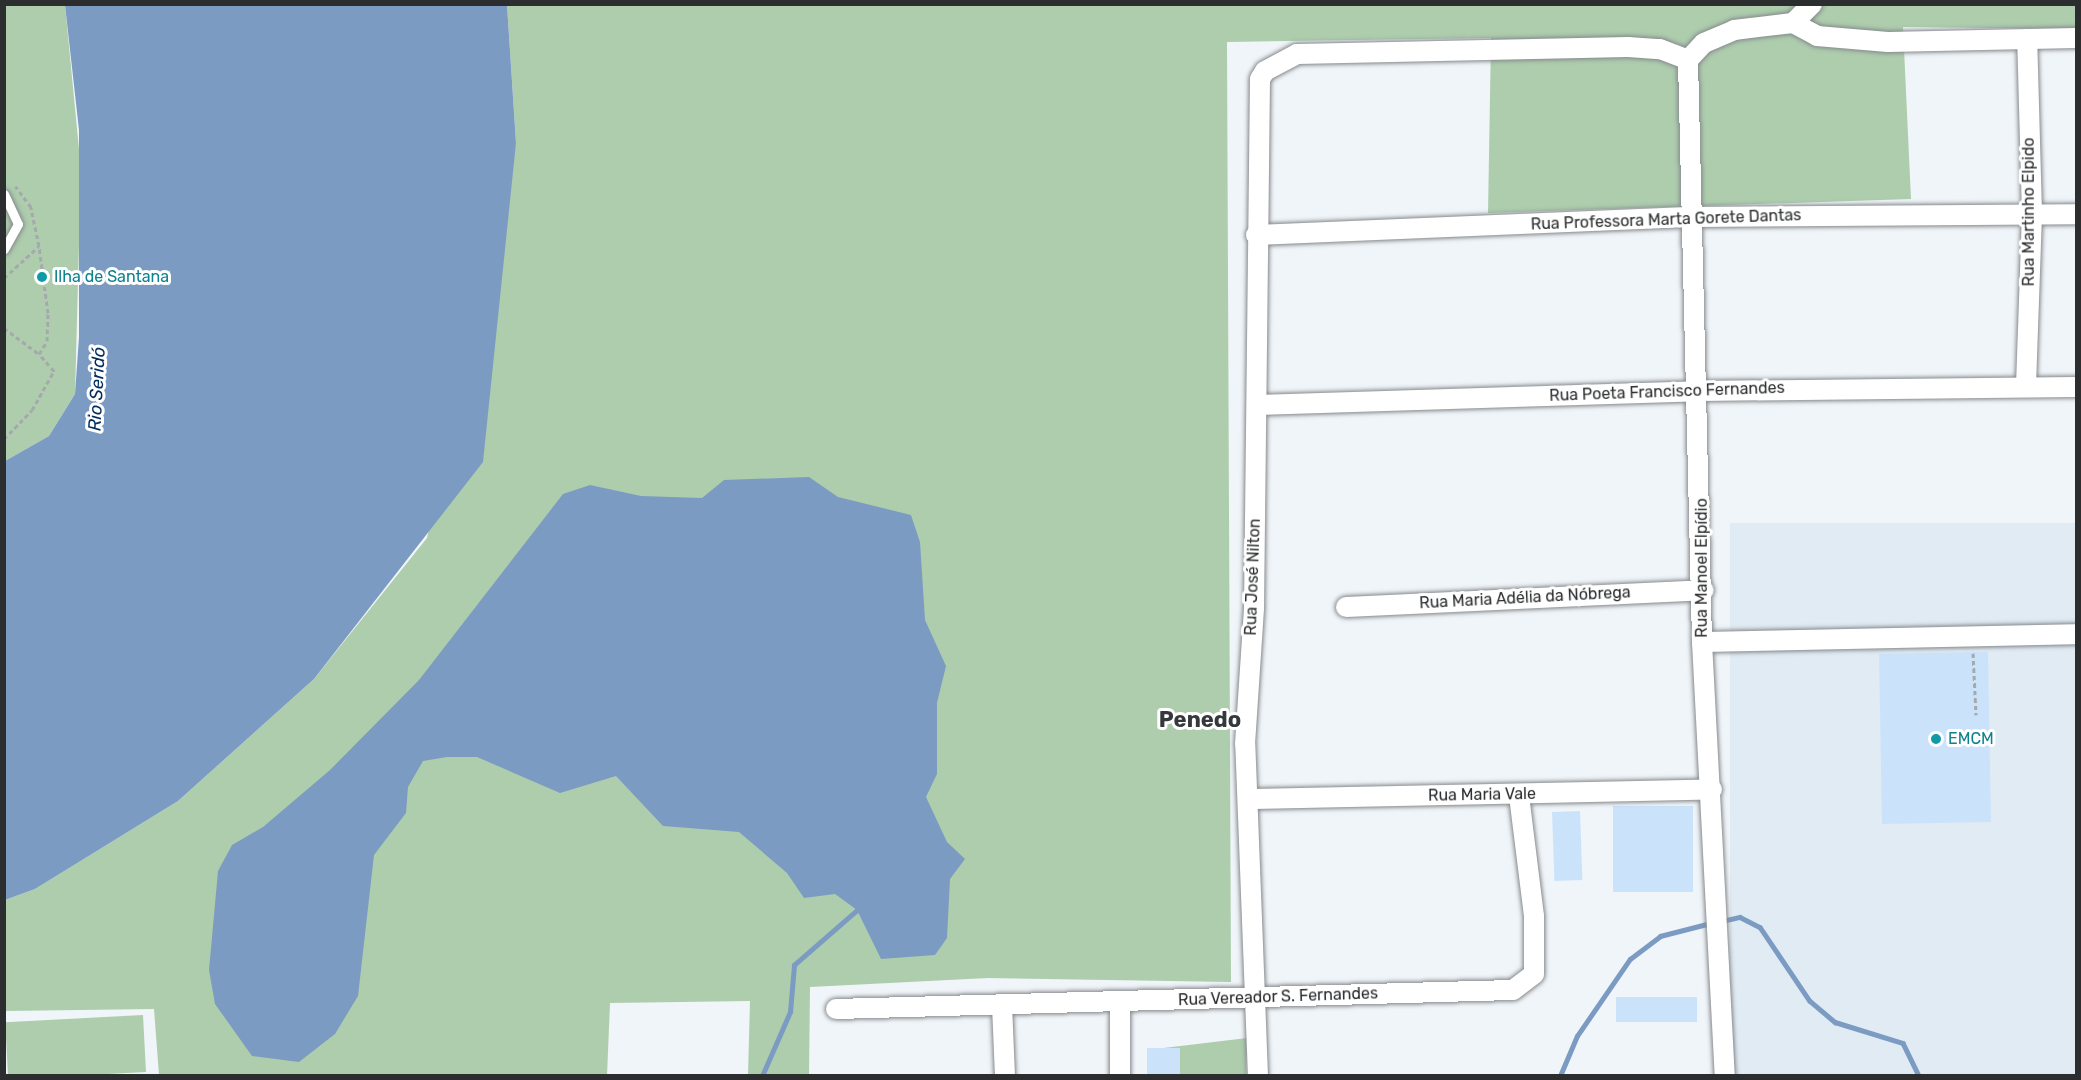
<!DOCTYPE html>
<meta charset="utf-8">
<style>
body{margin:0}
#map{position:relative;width:2081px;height:1080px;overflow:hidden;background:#f0f5f9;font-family:Rubik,sans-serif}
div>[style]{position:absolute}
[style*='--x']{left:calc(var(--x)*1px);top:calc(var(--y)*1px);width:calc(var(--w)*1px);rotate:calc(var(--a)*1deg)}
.built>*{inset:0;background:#e0ebf4;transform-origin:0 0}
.green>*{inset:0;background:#adcdad;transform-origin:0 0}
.water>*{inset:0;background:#7c9bc2}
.stream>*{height:4.5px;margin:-2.25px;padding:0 2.25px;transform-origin:2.25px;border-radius:2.25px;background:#7c9bc2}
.building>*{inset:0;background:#cae3fa;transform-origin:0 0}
.path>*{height:3px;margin-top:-1.5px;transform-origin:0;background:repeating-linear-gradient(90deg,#a5a9ac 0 4.5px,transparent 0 7.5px)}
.roads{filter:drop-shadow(0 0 2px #868a8d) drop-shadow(0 0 2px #868a8d)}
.service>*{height:9px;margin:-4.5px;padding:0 4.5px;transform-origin:4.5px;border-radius:4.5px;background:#fff}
.minor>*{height:20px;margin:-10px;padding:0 10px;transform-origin:10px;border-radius:10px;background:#fff}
.dots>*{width:16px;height:16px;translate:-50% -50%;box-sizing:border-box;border:3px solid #fff;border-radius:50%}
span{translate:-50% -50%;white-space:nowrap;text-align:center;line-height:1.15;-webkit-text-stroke:6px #fff;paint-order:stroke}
.street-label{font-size:16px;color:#2b2d2e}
.culture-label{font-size:16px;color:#0d838f}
.left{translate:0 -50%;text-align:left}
.water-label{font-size:18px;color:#002d5d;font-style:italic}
.district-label{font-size:22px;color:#35393c;font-weight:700}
.frame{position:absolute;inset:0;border:6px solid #2b2d2e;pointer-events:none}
</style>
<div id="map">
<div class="built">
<div style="left:2076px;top:523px;width:552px;height:346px;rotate:90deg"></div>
</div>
<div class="green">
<div style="clip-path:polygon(5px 5px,65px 5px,81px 170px,75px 394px,49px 436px,5px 461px)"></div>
<div style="clip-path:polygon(507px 5px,2076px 5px,2076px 29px,1903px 27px,1911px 199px,1488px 213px,1491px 38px,1227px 42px,1231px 982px,988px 978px,810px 987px,809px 1076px,748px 1075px,750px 1001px,610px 1003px,607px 1076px,159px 1075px,154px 1009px,5px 1011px,5px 900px,35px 889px,178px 801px,314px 679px,427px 538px,516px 143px)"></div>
<div style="left:143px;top:1015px;width:57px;height:138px;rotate:87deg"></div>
<div style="clip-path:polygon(1247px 1038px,1246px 1075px,1148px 1075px,1147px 1050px)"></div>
</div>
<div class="water">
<div style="clip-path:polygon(65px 5px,507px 5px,516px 143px,483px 462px,314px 679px,178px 801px,35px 889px,5px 900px,5px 461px,49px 436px,75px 394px,79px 337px,79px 130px)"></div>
<div style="clip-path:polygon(809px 477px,838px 497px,911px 515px,920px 542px,925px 620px,946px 666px,937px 703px,937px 774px,926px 797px,947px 842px,965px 859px,950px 879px,947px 938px,935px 955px,881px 959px,857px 910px,835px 894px,804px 898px,787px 873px,739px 832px,663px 826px,616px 776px,560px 793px,477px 757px,447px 757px,423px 761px,408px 787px,406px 813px,374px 855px,358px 996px,335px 1034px,299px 1062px,252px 1056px,215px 1004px,209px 970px,218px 871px,232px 845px,263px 827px,330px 770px,419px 680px,563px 494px,590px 485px,641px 496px,702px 498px,724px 480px)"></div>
</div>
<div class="stream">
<div style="--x:1722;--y:921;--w:18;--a:-13"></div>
<div style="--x:1740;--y:917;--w:22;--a:27"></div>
<div style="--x:1760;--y:927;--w:89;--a:56"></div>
<div style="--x:1810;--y:1001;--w:33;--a:40"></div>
<div style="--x:1835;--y:1022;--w:71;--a:17.2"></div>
<div style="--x:1903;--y:1043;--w:37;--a:64"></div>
<div style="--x:762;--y:1076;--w:70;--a:-66.4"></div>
<div style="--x:790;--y:1012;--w:47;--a:-85.1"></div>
<div style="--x:794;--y:965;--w:84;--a:-41.1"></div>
<div style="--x:1560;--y:1076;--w:43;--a:-67"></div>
<div style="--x:1577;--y:1036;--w:93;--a:-55.5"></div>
<div style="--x:1630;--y:959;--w:38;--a:-37"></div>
<div style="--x:1660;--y:936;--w:53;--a:-14.3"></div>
</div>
<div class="building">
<div style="left:1988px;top:652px;width:170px;height:109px;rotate:89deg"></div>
<div style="left:1693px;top:806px;width:86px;height:80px;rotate:90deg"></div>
<div style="left:1580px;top:811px;width:69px;height:28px;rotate:88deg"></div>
<div style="left:1616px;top:997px;width:81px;height:25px"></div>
<div style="left:1180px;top:1048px;width:28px;height:33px;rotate:90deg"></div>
</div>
<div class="path">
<div style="--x:4;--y:278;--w:47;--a:-42.4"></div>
<div style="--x:4;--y:328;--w:44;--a:36.6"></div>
<div style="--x:4;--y:439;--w:40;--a:-46"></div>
<div style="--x:32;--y:410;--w:45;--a:-60.6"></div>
<div style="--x:54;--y:371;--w:23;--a:-131"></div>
<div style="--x:39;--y:354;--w:15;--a:-58"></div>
<div style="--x:47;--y:341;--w:28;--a:-88"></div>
<div style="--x:48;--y:313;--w:68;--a:-97.7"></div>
<div style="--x:39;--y:246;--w:40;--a:-102"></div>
<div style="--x:31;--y:207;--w:26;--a:-127"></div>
<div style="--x:1973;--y:653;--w:62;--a:87.2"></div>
</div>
<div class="roads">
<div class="service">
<div style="--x:4;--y:194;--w:33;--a:65"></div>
<div style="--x:18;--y:224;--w:29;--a:119"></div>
</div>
<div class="minor">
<div style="--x:1793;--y:23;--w:27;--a:-45"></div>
<div style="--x:1688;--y:60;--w:582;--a:88.62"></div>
<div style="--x:1702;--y:642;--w:435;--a:87"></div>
<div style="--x:1256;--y:235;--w:438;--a:-2.4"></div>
<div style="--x:1694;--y:217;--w:382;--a:-0.4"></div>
<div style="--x:2026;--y:386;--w:173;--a:-88"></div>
<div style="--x:2032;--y:213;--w:174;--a:-91.6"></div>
<div style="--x:1257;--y:405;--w:441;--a:-1.8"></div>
<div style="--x:1698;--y:391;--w:378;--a:-0.6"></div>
<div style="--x:1346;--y:607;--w:358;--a:-2.7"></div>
<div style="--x:1702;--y:642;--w:374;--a:-1.2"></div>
<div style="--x:1251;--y:799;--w:461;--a:-1.2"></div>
<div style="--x:1120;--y:1002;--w:74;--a:90"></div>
<div style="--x:1002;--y:1005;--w:71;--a:87.6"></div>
<div style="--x:836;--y:1009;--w:677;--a:-1.61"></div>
<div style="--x:1513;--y:990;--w:26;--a:-37"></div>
<div style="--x:1534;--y:974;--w:58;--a:-90"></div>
<div style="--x:1534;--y:916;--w:122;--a:-97.1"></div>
<div style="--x:1258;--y:1076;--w:332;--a:-92.2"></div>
<div style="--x:1245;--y:744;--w:136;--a:-86.2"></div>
<div style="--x:1254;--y:608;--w:529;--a:-89.35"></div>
<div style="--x:1260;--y:79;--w:9;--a:-58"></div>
<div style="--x:1265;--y:71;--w:36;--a:-28"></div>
<div style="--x:1297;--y:54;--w:331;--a:-1.2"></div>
<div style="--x:1628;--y:47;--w:32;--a:4"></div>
<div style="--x:1660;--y:49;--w:30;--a:21"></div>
<div style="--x:1688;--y:60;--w:23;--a:-47"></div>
<div style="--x:1704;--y:43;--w:33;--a:-23"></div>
<div style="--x:1734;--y:30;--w:59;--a:-6.8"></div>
<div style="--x:1793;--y:23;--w:27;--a:28"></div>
<div style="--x:1817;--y:36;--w:71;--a:4.8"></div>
<div style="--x:1888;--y:42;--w:188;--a:-1.2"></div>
</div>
</div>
<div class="dots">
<div style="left:42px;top:277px;background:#0f9aa8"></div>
<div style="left:1936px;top:739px;background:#0f9aa8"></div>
</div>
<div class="street-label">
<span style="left:2029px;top:212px;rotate:-90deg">Rua Martinho Elpido</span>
<span style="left:1666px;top:220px;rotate:-2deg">Rua Professora Marta Gorete Dantas</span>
<span style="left:1667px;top:392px;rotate:-2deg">Rua Poeta Francisco Fernandes</span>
<span style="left:1702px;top:568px;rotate:-90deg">Rua Manoel Elpídio</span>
<span style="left:1253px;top:577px;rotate:-88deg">Rua José Nilton</span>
<span style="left:1525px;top:598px;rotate:-3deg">Rua Maria Adélia da Nóbrega</span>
<span style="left:1482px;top:795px;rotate:-1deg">Rua Maria Vale</span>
<span style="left:1278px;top:997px;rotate:-2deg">Rua Vereador S. Fernandes</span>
</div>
<div class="culture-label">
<span class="left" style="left:54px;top:277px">Ilha de Santana</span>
<span class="left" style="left:1948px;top:739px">EMCM</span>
</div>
<div class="water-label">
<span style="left:97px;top:389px;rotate:-87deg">Rio Seridó</span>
</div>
<div class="district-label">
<span style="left:1200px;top:720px">Penedo</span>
</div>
<div class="frame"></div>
</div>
